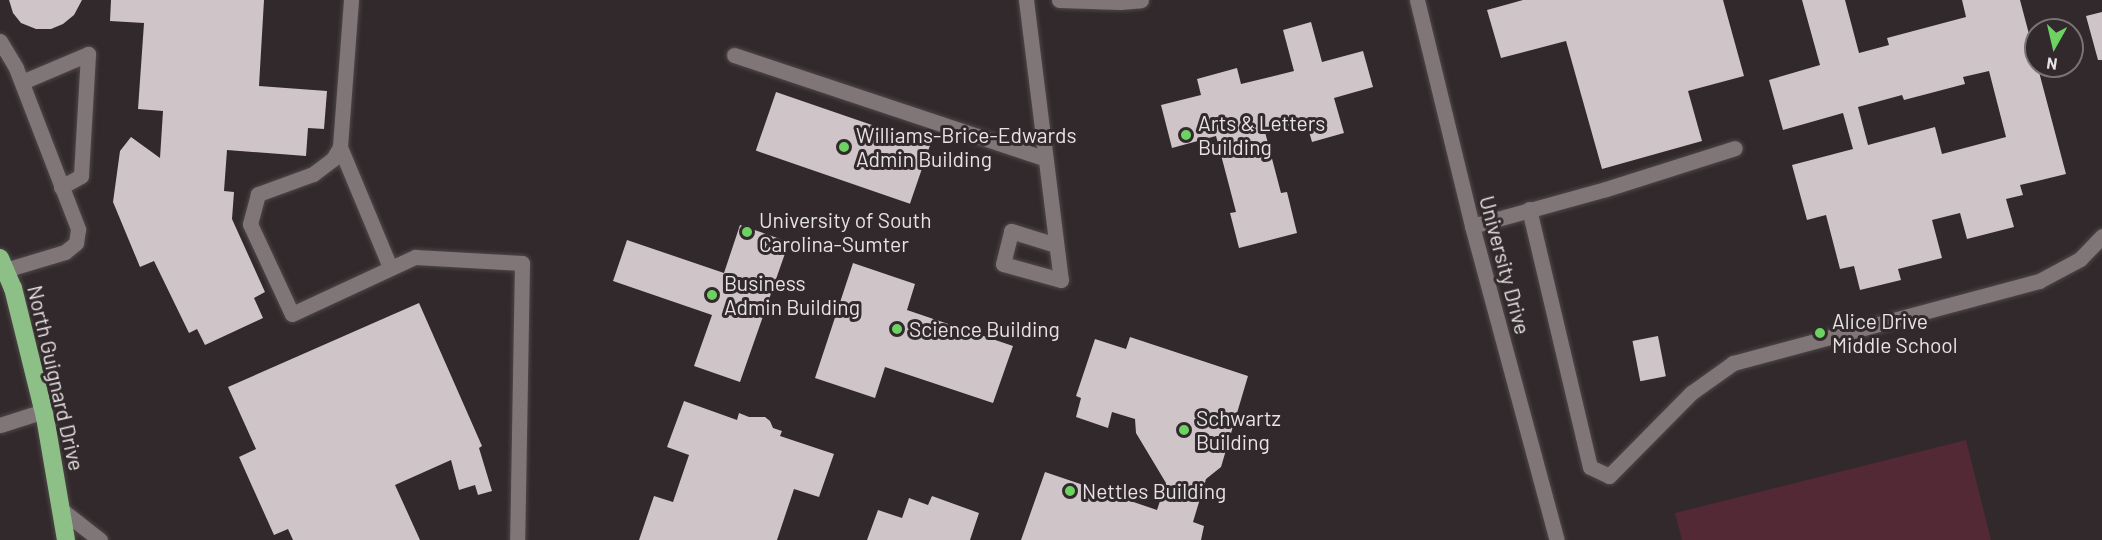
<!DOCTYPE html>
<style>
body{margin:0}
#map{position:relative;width:2102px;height:540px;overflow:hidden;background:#31292b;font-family:Barlow,sans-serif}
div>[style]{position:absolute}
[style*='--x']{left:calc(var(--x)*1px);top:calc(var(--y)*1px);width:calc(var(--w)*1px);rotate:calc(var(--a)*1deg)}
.green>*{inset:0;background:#532936}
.building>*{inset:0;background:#cfc4c7;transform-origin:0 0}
.roads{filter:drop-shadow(0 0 2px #4f4749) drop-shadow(0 0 2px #4f4749)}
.minor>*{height:15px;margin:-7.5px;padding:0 7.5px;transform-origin:7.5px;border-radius:7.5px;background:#807678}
.highway>*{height:18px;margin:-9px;padding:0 9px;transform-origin:9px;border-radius:9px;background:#8dc087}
.dots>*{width:16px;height:16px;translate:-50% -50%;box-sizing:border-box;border:3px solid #31292b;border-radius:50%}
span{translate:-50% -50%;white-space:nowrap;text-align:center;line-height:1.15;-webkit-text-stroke:6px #31292b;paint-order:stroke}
.poi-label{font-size:21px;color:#e7e2e3}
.left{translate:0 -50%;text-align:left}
.street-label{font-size:21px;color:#e7e2e3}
.north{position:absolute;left:2024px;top:18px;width:60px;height:60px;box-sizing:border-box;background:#31292b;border:2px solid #7a7375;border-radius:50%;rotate:188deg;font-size:16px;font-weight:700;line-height:24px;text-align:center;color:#e7e2e3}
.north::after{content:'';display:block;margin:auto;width:21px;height:27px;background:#6cd362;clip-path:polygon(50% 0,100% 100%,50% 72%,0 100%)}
</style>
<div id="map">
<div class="green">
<div style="clip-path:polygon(1966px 440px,1991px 540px,1682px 540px,1675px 513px)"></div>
</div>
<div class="building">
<div style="clip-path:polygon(9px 0,82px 0,74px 15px,63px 24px,51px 29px,36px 29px,21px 23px,13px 13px)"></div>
<div style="clip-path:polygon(111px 0,264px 0,259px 86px,327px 91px,324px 129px,308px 128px,306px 156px,227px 150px,224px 191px,234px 192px,232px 219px,265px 292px,254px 298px,263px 318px,205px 345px,197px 329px,189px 333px,154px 261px,140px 267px,113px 202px,120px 151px,131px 137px,160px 158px,163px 111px,138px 109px,144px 23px,110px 21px)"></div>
<div style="clip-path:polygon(1523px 0,1723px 0,1744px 76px,1688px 91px,1702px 141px,1602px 169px,1566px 41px,1501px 58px,1487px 10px)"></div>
<div style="clip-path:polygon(evenodd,1802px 0,1845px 0,1859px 53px,1889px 45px,1887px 38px,1966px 17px,1962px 0,2020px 0,2066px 174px,2020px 185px,2023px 195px,2006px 199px,2014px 227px,1967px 239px,1960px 213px,1932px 220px,1942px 258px,1898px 269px,1901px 280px,1860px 290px,1854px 266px,1840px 269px,1826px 215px,1807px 220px,1792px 165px,1853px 149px,1843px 113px,1783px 130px,1769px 80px,1820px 65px,1802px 0,1989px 71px,2006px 137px,1942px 154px,1935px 127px,1868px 145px,1858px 107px,1902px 95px,1904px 100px,1965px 84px,1963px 77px,1989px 71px)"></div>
<div style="clip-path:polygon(2102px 12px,2102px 60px,2098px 60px,2086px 16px)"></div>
<div style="clip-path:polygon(1311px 22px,1322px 62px,1363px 51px,1373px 87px,1334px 98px,1344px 133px,1312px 142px,1306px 121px,1265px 132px,1281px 193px,1287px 192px,1297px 233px,1239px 248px,1230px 213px,1236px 212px,1216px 136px,1172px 148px,1161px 105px,1201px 95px,1197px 79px,1237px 68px,1241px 84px,1294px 71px,1283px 30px)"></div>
<div style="left:776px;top:92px;width:163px;height:62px;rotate:19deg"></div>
<div style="clip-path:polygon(740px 225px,789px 242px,740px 382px,694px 366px,712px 315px,613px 281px,627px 240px,724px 273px)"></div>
<div style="clip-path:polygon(853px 263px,915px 284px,907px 310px,1013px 346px,993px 403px,885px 367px,875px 398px,815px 378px)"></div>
<div style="clip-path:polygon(419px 303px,482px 446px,479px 448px,492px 491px,478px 495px,475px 485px,459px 490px,451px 460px,395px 485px,420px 540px,293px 540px,288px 529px,274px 535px,239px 457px,256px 449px,228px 387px)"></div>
<div style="left:1658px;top:336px;width:41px;height:26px;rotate:79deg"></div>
<div style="clip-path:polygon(1130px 337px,1248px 376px,1221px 467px,1206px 479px,1193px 522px,1204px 526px,1201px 540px,1021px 540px,1045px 472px,1157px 510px,1166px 483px,1136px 433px,1135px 419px,1112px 412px,1108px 428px,1076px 417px,1081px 398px,1076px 396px,1095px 339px,1126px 349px)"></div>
<div style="clip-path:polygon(684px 401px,737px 420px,739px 413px,749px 417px,765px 417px,770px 421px,773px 428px,782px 431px,780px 436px,834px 454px,819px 497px,794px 489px,777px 540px,639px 540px,654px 496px,673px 502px,689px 455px,667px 447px)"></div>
<div style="clip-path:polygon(932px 496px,979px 513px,970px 540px,867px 540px,878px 510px,902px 518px,909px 498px,928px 505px)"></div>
</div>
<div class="roads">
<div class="minor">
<div style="--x:351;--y:0;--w:147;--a:94.3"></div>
<div style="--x:340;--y:147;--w:14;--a:120"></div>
<div style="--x:333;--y:159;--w:25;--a:143"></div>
<div style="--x:313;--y:174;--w:59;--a:160"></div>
<div style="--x:258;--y:194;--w:31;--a:105"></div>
<div style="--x:250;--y:224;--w:99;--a:65"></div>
<div style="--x:292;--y:314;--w:136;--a:-24.9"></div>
<div style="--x:415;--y:257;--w:107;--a:3.2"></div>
<div style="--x:522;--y:263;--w:277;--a:91"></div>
<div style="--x:1026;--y:0;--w:282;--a:82.9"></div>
<div style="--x:1061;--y:280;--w:60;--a:-164.6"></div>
<div style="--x:1003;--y:264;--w:34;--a:-76"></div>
<div style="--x:1011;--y:231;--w:47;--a:17.3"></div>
<div style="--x:1059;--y:0;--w:61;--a:1.9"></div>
<div style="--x:1120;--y:2;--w:21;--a:-5"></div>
<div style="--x:1417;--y:0;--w:233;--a:76.3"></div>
<div style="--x:1472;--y:226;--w:325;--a:74.9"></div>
<div style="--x:0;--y:41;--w:31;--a:59"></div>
<div style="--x:16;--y:68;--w:173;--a:68.9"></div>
<div style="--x:78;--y:229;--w:14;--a:98"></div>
<div style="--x:76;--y:243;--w:14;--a:141"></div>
<div style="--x:65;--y:252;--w:63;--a:163.3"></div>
<div style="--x:734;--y:55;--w:327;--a:18.4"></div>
<div style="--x:22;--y:82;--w:72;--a:-23"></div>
<div style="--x:88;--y:54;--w:122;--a:93.3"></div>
<div style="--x:81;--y:176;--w:23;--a:151"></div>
<div style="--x:340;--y:147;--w:130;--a:67.4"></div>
<div style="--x:1529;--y:209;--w:265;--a:76.7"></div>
<div style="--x:1590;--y:467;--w:21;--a:25"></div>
<div style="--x:1609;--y:476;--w:117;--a:-45.3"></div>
<div style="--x:1691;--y:393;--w:52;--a:-35.5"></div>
<div style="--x:1733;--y:363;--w:317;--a:-15"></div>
<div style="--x:2039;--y:281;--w:47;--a:-28.2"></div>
<div style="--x:2080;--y:259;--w:32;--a:-46"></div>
<div style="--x:1472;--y:226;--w:139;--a:-15.4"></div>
<div style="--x:1606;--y:189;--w:135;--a:-17.6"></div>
<div style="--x:0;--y:425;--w:46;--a:-17.7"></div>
<div style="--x:63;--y:511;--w:47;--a:38.1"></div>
</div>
<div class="highway">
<div style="--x:0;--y:258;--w:33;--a:67"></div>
<div style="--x:13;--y:288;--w:133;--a:76.1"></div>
<div style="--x:45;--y:417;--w:125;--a:80.3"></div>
</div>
</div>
<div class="dots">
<div style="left:1186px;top:135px;background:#6cd362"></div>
<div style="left:844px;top:147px;background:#6cd362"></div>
<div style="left:747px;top:232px;background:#6cd362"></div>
<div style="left:712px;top:295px;background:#6cd362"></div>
<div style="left:897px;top:329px;background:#6cd362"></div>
<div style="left:1820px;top:333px;background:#6cd362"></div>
<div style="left:1184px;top:430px;background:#6cd362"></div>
<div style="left:1070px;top:491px;background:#6cd362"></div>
</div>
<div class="poi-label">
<span class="left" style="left:1198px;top:135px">Arts &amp; Letters<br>Building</span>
<span class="left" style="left:856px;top:147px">Williams-Brice-Edwards<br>Admin Building</span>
<span class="left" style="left:759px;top:232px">University of South<br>Carolina-Sumter</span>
<span class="left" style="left:724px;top:295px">Business<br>Admin Building</span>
<span class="left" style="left:1832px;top:333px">Alice Drive<br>Middle School</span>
<span class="left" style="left:909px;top:329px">Science Building</span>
<span class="left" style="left:1196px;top:430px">Schwartz<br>Building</span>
<span class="left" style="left:1082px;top:491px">Nettles Building</span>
</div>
<div class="street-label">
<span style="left:1505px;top:265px;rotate:75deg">University Drive</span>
<span style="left:56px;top:378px;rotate:77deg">North Guignard Drive</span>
</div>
<div class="north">N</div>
</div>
